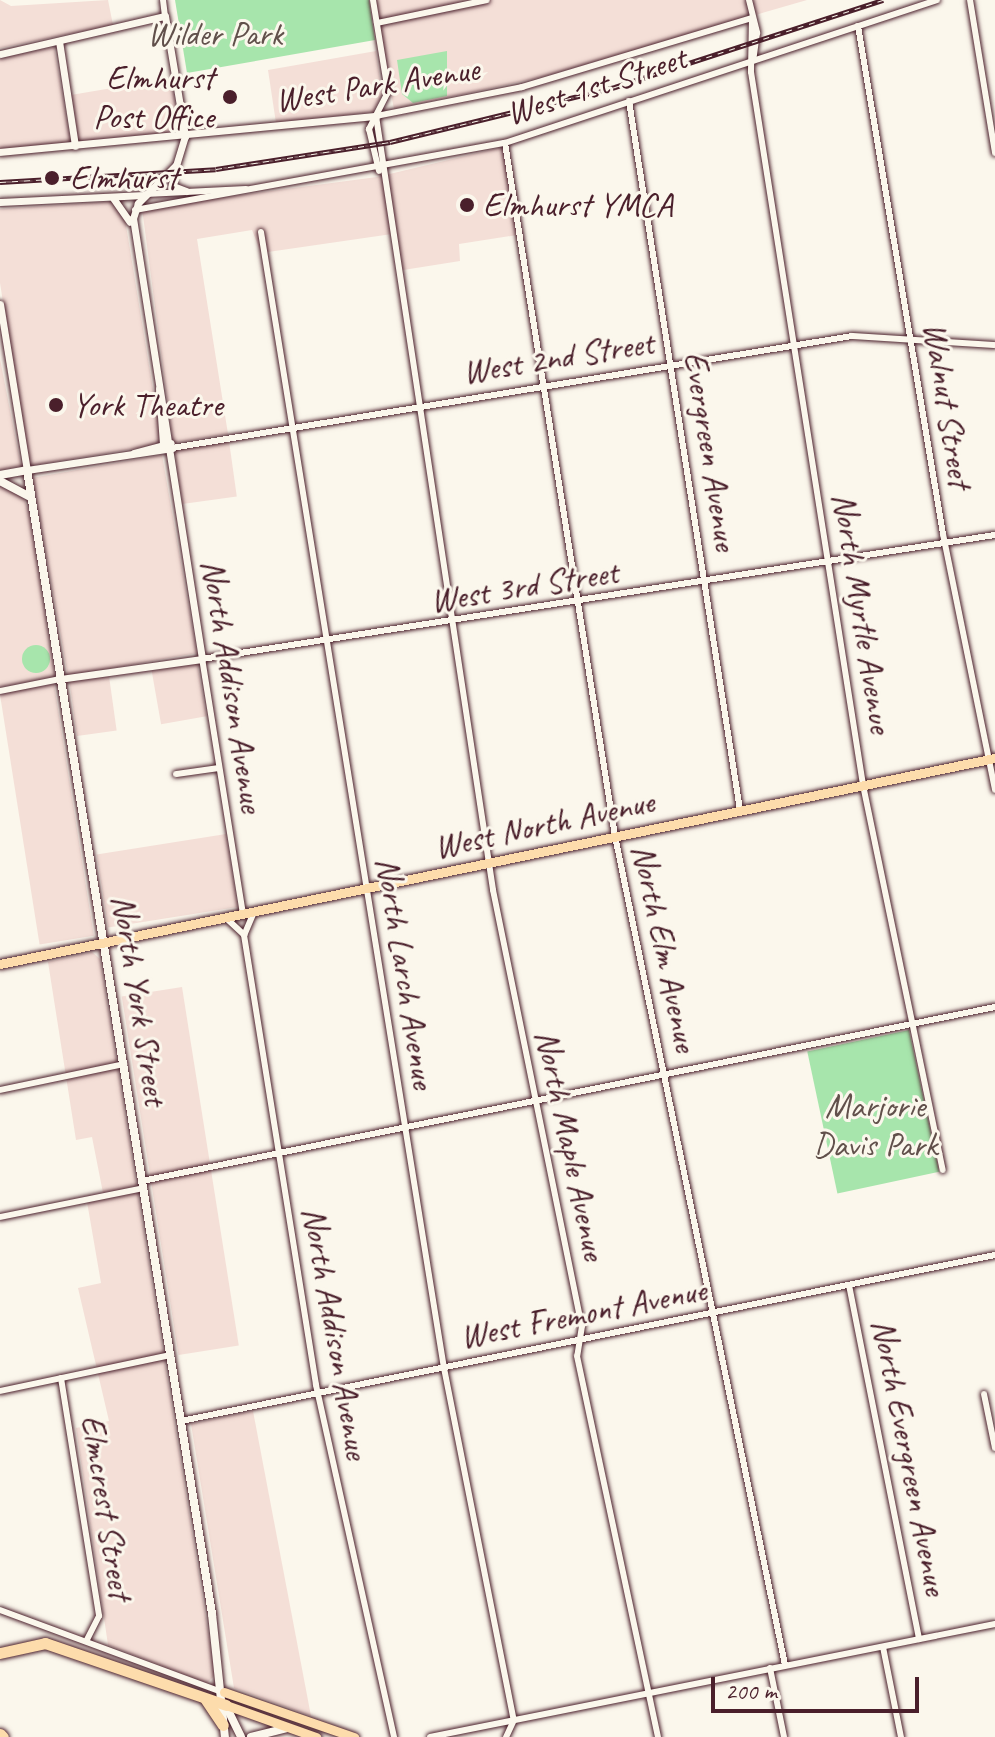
<!DOCTYPE html>
<style>
body{margin:0}
#map{position:relative;width:995px;height:1737px;overflow:hidden;background:#fbf7ec;font-family:Caveat,sans-serif}
div>[style]{position:absolute}
[style*='--x']{left:calc(var(--x)*1px);top:calc(var(--y)*1px);width:calc(var(--w)*1px);rotate:calc(var(--a)*1deg)}
.built>*{inset:0;background:#f4dfd7;transform-origin:0 0}
.green>*{inset:0;background:#a7e5ac;transform-origin:0 0}
.round{border-radius:50%}
.roads{filter:drop-shadow(0 0 2px #4a1f2b) drop-shadow(0 0 2px #4a1f2b)}
.minor>*{height:6px;margin:-3px;padding:0 3px;transform-origin:3px;border-radius:3px;background:#fbf7ec}
.tertiary>*{height:7px;margin:-3.5px;padding:0 3.5px;transform-origin:3.5px;border-radius:3.5px;background:#fbf7ec}
.secondary>*{height:8px;margin:-4px;padding:0 4px;transform-origin:4px;border-radius:4px;background:#fbf7ec}
.primary>*{height:9px;margin:-4.5px;padding:0 4.5px;transform-origin:4.5px;border-radius:4.5px;background:#fddcac}
.motorway>*{height:11px;margin:-5.5px;padding:0 5.5px;transform-origin:5.5px;border-radius:5.5px;background:#fddcac}
.rail>*{height:5px;margin-top:-2.5px;transform-origin:0;background:repeating-linear-gradient(90deg,#fbf7ec 0 6px,#4a1f2b 0 12px);box-sizing:border-box;border-block:2px solid #4a1f2b}
.dots>*{width:22px;height:22px;translate:-50% -50%;box-sizing:border-box;border:4px solid #fbf7ec;border-radius:50%}
span{translate:-50% -50%;white-space:nowrap;text-align:center;line-height:1.15;-webkit-text-stroke:6px #fbf7ec;paint-order:stroke}
.park-label{font-size:34px;color:#61504b}
.poi-label{font-size:34px;color:#4a1f2b}
.right{translate:-100% -50%;text-align:right}
.left{translate:0 -50%;text-align:left}
.street-label{font-size:34px;color:#4a1f2b}
.scale{position:absolute;left:711px;top:1677px;width:208px;height:36px;box-sizing:border-box;border:4px solid #4a1f2b;border-top:0;padding-left:10px;font-size:24px;line-height:28px;white-space:nowrap;color:#4a1f2b;-webkit-text-stroke:6px #fbf7ec;paint-order:stroke}
</style>
<div id="map">
<div class="built">
<div style="clip-path:polygon(0 0,11px 6px,108px 0,113px 25px,0 48px)"></div>
<div style="clip-path:polygon(373px 0,807px 0,542px 77px,394px 109px)"></div>
<div style="clip-path:polygon(54px 47px,71px 145px,0 149px,0 58px)"></div>
<div style="clip-path:polygon(376px 51px,382px 95px,373px 112px,276px 123px,268px 70px)"></div>
<div style="clip-path:polygon(171px 78px,180px 134px,79px 143px,71px 95px)"></div>
<div style="clip-path:polygon(503px 147px,517px 235px,459px 244px,460px 261px,397px 271px,392px 234px,261px 253px,252px 230px,197px 239px,228px 434px,173px 443px,142px 208px,377px 177px)"></div>
<div style="clip-path:polygon(122px 201px,162px 444px,29px 466px,0 283px,0 209px)"></div>
<div style="clip-path:polygon(0 359px,21px 466px,0 470px)"></div>
<div style="left:229px;top:441px;width:56px;height:55px;rotate:82deg"></div>
<div style="left:162px;top:455px;width:201px;height:131px;rotate:80deg"></div>
<div style="clip-path:polygon(0 485px,22px 495px,28px 509px,55px 677px,0 687px)"></div>
<div style="left:197px;top:663px;width:54px;height:46px;rotate:80deg"></div>
<div style="left:109px;top:676px;width:55px;height:40px;rotate:82deg"></div>
<div style="left:54px;top:684px;width:255px;height:55px;rotate:81deg"></div>
<div style="left:226px;top:834px;width:74px;height:131px;rotate:81deg"></div>
<div style="clip-path:polygon(92px 952px,100px 959px,215px 1675px,207px 1683px,108px 1645px,76px 1428px,109px 1421px,78px 1288px,101px 1283px,86px 1196px,103px 1193px,92px 1137px,76px 1140px,48px 962px)"></div>
<div style="left:182px;top:987px;width:363px;height:61px;rotate:81deg"></div>
<div style="clip-path:polygon(253px 1411px,311px 1716px,234px 1688px,191px 1424px)"></div>
</div>
<div class="green">
<div style="clip-path:polygon(175px 0,369px 0,375px 40px,187px 73px)"></div>
<div style="clip-path:polygon(447px 51px,447px 96px,413px 103px,402px 94px,397px 60px)"></div>
<div class="round" style="left:22px;top:645px;width:28px;height:28px"></div>
<div style="left:909px;top:1030px;width:145px;height:104px;rotate:78deg"></div>
</div>
<div class="roads">
<div class="minor">
<div style="--x:163;--y:0;--w:16;--a:83"></div>
<div style="--x:373;--y:0;--w:93;--a:80.7"></div>
<div style="--x:388;--y:92;--w:42;--a:117.2"></div>
<div style="--x:369;--y:129;--w:43;--a:76.6"></div>
<div style="--x:749;--y:0;--w:34;--a:76"></div>
<div style="--x:757;--y:33;--w:27;--a:98"></div>
<div style="--x:970;--y:0;--w:155;--a:80.7"></div>
<div style="--x:752;--y:18;--w:54;--a:91.1"></div>
<div style="--x:751;--y:72;--w:722;--a:81.07"></div>
<div style="--x:863;--y:785;--w:393;--a:78.3"></div>
<div style="--x:377;--y:23;--w:112;--a:-11.8"></div>
<div style="--x:858;--y:26;--w:515;--a:80.5"></div>
<div style="--x:943;--y:534;--w:261;--a:78.5"></div>
<div style="--x:629;--y:101;--w:718;--a:81.1"></div>
<div style="--x:376;--y:116;--w:783;--a:81.4"></div>
<div style="--x:493;--y:890;--w:445;--a:78.5"></div>
<div style="--x:582;--y:1326;--w:30;--a:99"></div>
<div style="--x:577;--y:1356;--w:390;--a:78"></div>
<div style="--x:376;--y:116;--w:149;--a:-11.2"></div>
<div style="--x:522;--y:87;--w:240;--a:-16.7"></div>
<div style="--x:505;--y:143;--w:702;--a:80.98"></div>
<div style="--x:615;--y:836;--w:846;--a:78.41"></div>
<div style="--x:146;--y:194;--w:100;--a:-2.9"></div>
<div style="--x:135;--y:210;--w:376;--a:-10.3"></div>
<div style="--x:505;--y:143;--w:455;--a:-18.3"></div>
<div style="--x:261;--y:232;--w:1151;--a:80.85"></div>
<div style="--x:444;--y:1368;--w:359;--a:78.8"></div>
<div style="--x:514;--y:1720;--w:19;--a:115"></div>
<div style="--x:159;--y:389;--w:56;--a:85.9"></div>
<div style="--x:172;--y:448;--w:689;--a:-9.35"></div>
<div style="--x:852;--y:336;--w:143;--a:3.6"></div>
<div style="--x:0;--y:691;--w:61;--a:-11.3"></div>
<div style="--x:176;--y:774;--w:42;--a:-8.1"></div>
<div style="--x:254;--y:912;--w:25;--a:113"></div>
<div style="--x:244;--y:935;--w:456;--a:80.9"></div>
<div style="--x:316;--y:1385;--w:361;--a:77.5"></div>
<div style="--x:243;--y:914;--w:258;--a:-99.1"></div>
<div style="--x:202;--y:659;--w:803;--a:-8.89"></div>
<div style="--x:226;--y:918;--w:25;--a:43"></div>
<div style="--x:0;--y:1090;--w:127;--a:-11.8"></div>
<div style="--x:142;--y:1181;--w:871;--a:-11.53"></div>
<div style="--x:0;--y:1217;--w:147;--a:-11.4"></div>
<div style="--x:849;--y:1285;--w:361;--a:78.8"></div>
<div style="--x:61;--y:1378;--w:241;--a:80.9"></div>
<div style="--x:99;--y:1616;--w:27;--a:117"></div>
<div style="--x:0;--y:1391;--w:175;--a:-11.9"></div>
<div style="--x:984;--y:1394;--w:55;--a:78.5"></div>
<div style="--x:181;--y:1421;--w:831;--a:-11.53"></div>
<div style="--x:0;--y:1610;--w:237;--a:20.3"></div>
<div style="--x:883;--y:1647;--w:92;--a:78.7"></div>
<div style="--x:770;--y:1668;--w:70;--a:78.5"></div>
<div style="--x:430;--y:1737;--w:576;--a:-11.31"></div>
</div>
<div class="tertiary">
<div style="--x:59;--y:41;--w:106;--a:81.3"></div>
<div style="--x:0;--y:54;--w:169;--a:-13"></div>
<div style="--x:165;--y:16;--w:122;--a:80.5"></div>
<div style="--x:185;--y:136;--w:30;--a:107"></div>
<div style="--x:176;--y:165;--w:54;--a:135"></div>
<div style="--x:138;--y:203;--w:16;--a:108"></div>
<div style="--x:133;--y:218;--w:446;--a:81.1"></div>
<div style="--x:202;--y:659;--w:143;--a:172"></div>
<div style="--x:0;--y:152;--w:378;--a:-5.5"></div>
<div style="--x:172;--y:171;--w:15;--a:86"></div>
<div style="--x:173;--y:186;--w:14;--a:21"></div>
<div style="--x:113;--y:198;--w:29;--a:55"></div>
<div style="--x:0;--y:202;--w:144;--a:-2.8"></div>
<div style="--x:0;--y:304;--w:168;--a:80.8"></div>
<div style="--x:27;--y:470;--w:147;--a:-8.6"></div>
<div style="--x:134;--y:453;--w:38;--a:-15"></div>
</div>
<div class="secondary">
<div style="--x:0;--y:475;--w:27;--a:-10"></div>
<div style="--x:27;--y:470;--w:1159;--a:80.81"></div>
<div style="--x:212;--y:1614;--w:124;--a:84"></div>
<div style="--x:0;--y:481;--w:34;--a:28"></div>
<div style="--x:226;--y:1706;--w:34;--a:64"></div>
<div style="--x:251;--y:1737;--w:38;--a:-14"></div>
</div>
<div class="primary">
<div style="--x:0;--y:964;--w:1016;--a:-11.7"></div>
<div style="--x:224;--y:1692;--w:138;--a:19.1"></div>
<div style="--x:226;--y:1705;--w:96;--a:19.6"></div>
</div>
<div class="motorway">
<div style="--x:0;--y:1653;--w:46;--a:-12.5"></div>
<div style="--x:45;--y:1643;--w:191;--a:18.9"></div>
<div style="--x:206;--y:1700;--w:30;--a:56"></div>
<div style="--x:0;--y:1734;--w:4;--a:45"></div>
</div>
</div>
<div class="rail">
<div style="--x:0;--y:182;--w:216;--a:-3.4"></div>
<div style="--x:216;--y:169;--w:176;--a:-8.8"></div>
<div style="--x:390;--y:142;--w:232;--a:-13.7"></div>
<div style="--x:615;--y:87;--w:282;--a:-18"></div>
</div>
<div class="dots">
<div style="left:230px;top:97px;background:#4a1f2b"></div>
<div style="left:52px;top:178px;background:#4a1f2b"></div>
<div style="left:467px;top:205px;background:#4a1f2b"></div>
<div style="left:56px;top:405px;background:#4a1f2b"></div>
</div>
<div class="park-label">
<span style="left:215px;top:34px">Wilder Park</span>
<span style="left:875px;top:1125px">Marjorie<br>Davis Park</span>
</div>
<div class="poi-label">
<span class="right" style="left:214px;top:97px">Elmhurst<br>Post Office</span>
<span class="left" style="left:70px;top:178px">Elmhurst</span>
<span class="left" style="left:483px;top:205px">Elmhurst YMCA</span>
<span class="left" style="left:72px;top:405px">York Theatre</span>
</div>
<div class="street-label">
<span style="left:377px;top:84px;rotate:-9deg">West Park Avenue</span>
<span style="left:596px;top:85px;rotate:-18deg">West 1st Street</span>
<span style="left:558px;top:357px;rotate:-9deg">West 2nd Street</span>
<span style="left:948px;top:405px;rotate:81deg">Walnut Street</span>
<span style="left:711px;top:451px;rotate:81deg">Evergreen Avenue</span>
<span style="left:524px;top:586px;rotate:-9deg">West 3rd Street</span>
<span style="left:863px;top:613px;rotate:81deg">North Myrtle Avenue</span>
<span style="left:233px;top:686px;rotate:81deg">North Addison Avenue</span>
<span style="left:544px;top:824px;rotate:-12deg">West North Avenue</span>
<span style="left:665px;top:948px;rotate:78deg">North Elm Avenue</span>
<span style="left:406px;top:973px;rotate:81deg">North Larch Avenue</span>
<span style="left:140px;top:1000px;rotate:81deg">North York Street</span>
<span style="left:571px;top:1145px;rotate:78deg">North Maple Avenue</span>
<span style="left:583px;top:1313px;rotate:-11deg">West Fremont Avenue</span>
<span style="left:336px;top:1333px;rotate:80deg">North Addison Avenue</span>
<span style="left:910px;top:1457px;rotate:79deg">North Evergreen Avenue</span>
<span style="left:107px;top:1507px;rotate:81deg">Elmcrest Street</span>
</div>
<div class="scale">200 m</div>
</div>
